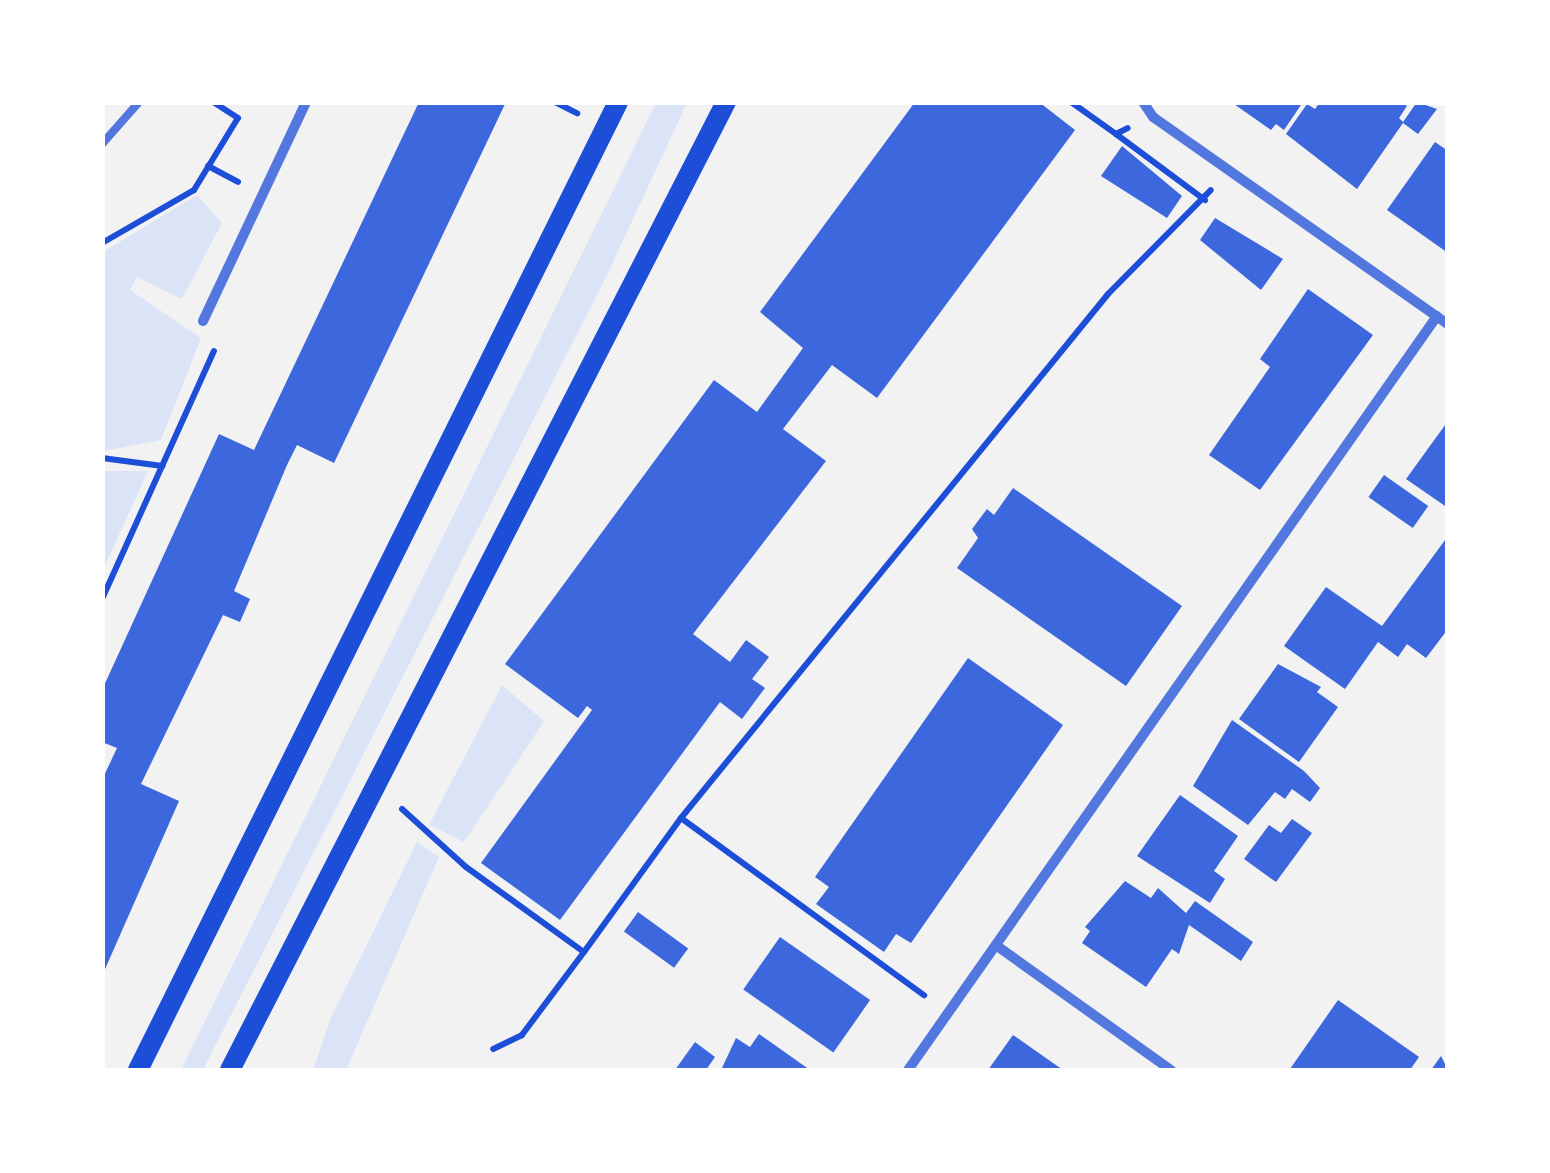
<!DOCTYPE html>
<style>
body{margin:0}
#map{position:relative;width:1550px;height:1173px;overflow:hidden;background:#f2f2f2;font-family:"Times New Roman",serif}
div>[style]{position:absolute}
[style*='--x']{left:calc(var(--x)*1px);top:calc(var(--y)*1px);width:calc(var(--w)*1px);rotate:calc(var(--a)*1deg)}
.green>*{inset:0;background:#dbe4f7}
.building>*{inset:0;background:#3d67dc;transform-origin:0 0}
.path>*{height:6px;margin:-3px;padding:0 3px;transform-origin:3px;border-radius:3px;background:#1d4ed8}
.service>*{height:8px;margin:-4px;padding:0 4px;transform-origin:4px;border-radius:4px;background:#5277de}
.minor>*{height:10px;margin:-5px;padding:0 5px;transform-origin:5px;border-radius:5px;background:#5277de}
.secondary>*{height:20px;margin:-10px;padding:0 10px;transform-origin:10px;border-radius:10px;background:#1d4ed8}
span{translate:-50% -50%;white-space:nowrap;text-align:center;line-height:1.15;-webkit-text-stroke:10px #fff;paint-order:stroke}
.frame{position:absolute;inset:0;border:105px solid #fff;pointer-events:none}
</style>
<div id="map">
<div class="green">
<div style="clip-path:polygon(656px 103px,687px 103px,606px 277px,203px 1070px,181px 1070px)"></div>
<div style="clip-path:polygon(197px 195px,222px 223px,182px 299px,137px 277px,130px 290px,201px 338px,161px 440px,104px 451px,103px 252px)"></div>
<div style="clip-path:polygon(103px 471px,148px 471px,103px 570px,102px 471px)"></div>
<div style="clip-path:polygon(502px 685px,544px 721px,464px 842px,429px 825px)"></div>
<div style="clip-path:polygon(417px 842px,439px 857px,346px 1070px,313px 1070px,330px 1020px)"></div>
</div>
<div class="building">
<div style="clip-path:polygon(419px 102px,506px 102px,334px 463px,297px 445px,287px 465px,234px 591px,250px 599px,240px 622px,223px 615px,141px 784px,179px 801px,102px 976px,102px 780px,117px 748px,102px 742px,102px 690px,219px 434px,254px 450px)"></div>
<div style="clip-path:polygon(915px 102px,1039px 102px,1075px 130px,877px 398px,832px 365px,783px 429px,826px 461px,693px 634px,730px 662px,746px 640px,769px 657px,752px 679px,765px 688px,742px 719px,720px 702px,560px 920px,481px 863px,592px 710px,587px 706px,578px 718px,505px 664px,714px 380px,757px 412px,803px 348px,760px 312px)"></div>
<div style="clip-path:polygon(1231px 102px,1303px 102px,1284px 130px,1276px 124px,1271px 130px)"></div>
<div style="clip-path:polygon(1320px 102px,1401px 102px,1407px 106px,1399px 118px,1403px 122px,1417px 102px,1437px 109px,1418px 134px,1403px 123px,1357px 189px,1286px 134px,1307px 104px,1315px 109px)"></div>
<div style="clip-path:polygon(1435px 142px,1448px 151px,1448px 253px,1387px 210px)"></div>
<div style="clip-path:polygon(1122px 146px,1182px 196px,1167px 218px,1101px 176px)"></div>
<div style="clip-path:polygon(1215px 218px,1283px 259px,1261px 290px,1200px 240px)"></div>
<div style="clip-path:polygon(1308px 289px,1373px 335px,1260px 490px,1209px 455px,1270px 367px,1260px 359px)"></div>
<div style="clip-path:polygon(1448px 421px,1448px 508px,1406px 479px)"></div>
<div style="left:1384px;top:475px;width:54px;height:27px;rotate:35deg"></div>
<div style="clip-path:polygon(1013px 488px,1182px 606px,1126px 686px,957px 568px,978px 538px,972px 529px,987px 509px,994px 515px)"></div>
<div style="clip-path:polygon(1448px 536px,1448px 629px,1426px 658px,1407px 644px,1398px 657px,1378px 642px,1345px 689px,1284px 646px,1326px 587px,1382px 626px)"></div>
<div style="clip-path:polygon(968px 658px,1063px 725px,911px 943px,896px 934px,884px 952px,816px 904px,829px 887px,815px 877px)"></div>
<div style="clip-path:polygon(1278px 664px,1321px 687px,1317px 692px,1338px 707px,1299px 762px,1239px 719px)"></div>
<div style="clip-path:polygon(1232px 720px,1304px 771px,1320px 788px,1310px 802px,1292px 789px,1285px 799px,1275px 792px,1248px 825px,1193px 786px)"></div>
<div style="clip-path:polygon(1180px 795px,1238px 836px,1214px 871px,1225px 879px,1210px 903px,1137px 856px)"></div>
<div style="clip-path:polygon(1292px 819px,1312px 833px,1276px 882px,1244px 859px,1269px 825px,1281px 833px)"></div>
<div style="clip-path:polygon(1125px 881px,1151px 898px,1158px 888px,1186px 913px,1195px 901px,1253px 942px,1241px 961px,1189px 925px,1179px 954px,1172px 949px,1146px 987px,1082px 943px,1090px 931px,1085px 927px)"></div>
<div style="left:638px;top:912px;width:62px;height:24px;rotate:36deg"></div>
<div style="left:780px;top:937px;width:110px;height:64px;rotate:35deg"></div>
<div style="clip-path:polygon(1338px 1000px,1419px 1057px,1410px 1070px,1290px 1069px)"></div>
<div style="clip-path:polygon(759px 1034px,810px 1070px,721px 1070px,736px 1038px,750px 1047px)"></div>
<div style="clip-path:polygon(1013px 1035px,1063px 1070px,988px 1070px)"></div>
<div style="clip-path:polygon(695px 1042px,715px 1057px,706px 1070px,675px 1070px)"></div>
<div style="clip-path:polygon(1441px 1056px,1448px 1070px,1431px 1070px)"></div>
</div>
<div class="path">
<div style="--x:555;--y:102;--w:25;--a:27"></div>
<div style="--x:1071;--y:102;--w:55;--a:35.4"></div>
<div style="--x:1116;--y:134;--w:13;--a:-27"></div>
<div style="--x:1116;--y:134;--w:111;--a:36.6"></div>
<div style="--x:208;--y:166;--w:34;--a:28"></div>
<div style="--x:102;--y:243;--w:106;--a:-29.9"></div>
<div style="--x:194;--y:190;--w:84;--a:-58.6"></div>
<div style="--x:238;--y:118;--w:30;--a:-147"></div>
<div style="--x:102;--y:458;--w:61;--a:7.6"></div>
<div style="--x:102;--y:599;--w:272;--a:-65.7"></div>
<div style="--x:402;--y:809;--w:86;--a:42.2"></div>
<div style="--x:466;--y:867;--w:145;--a:35.8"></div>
<div style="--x:584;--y:952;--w:104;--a:126.8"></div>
<div style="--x:522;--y:1035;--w:32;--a:154"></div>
<div style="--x:681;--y:818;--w:676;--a:-50.82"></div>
<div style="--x:1108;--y:294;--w:146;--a:-45.3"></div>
<div style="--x:584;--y:952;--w:165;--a:-54.1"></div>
<div style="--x:681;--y:818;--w:301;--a:36.1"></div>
</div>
<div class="service">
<div style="--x:102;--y:144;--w:56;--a:-48.6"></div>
</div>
<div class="minor">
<div style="--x:1143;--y:102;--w:18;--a:56"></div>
<div style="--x:1153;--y:117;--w:360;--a:35.1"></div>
<div style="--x:203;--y:321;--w:242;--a:-64.8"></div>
<div style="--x:997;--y:946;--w:214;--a:35.5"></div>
<div style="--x:908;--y:1070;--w:921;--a:-54.95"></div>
</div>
<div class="secondary">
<div style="--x:138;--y:1070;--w:1080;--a:-63.62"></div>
<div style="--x:230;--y:1070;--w:1088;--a:-62.87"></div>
</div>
<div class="frame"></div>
</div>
